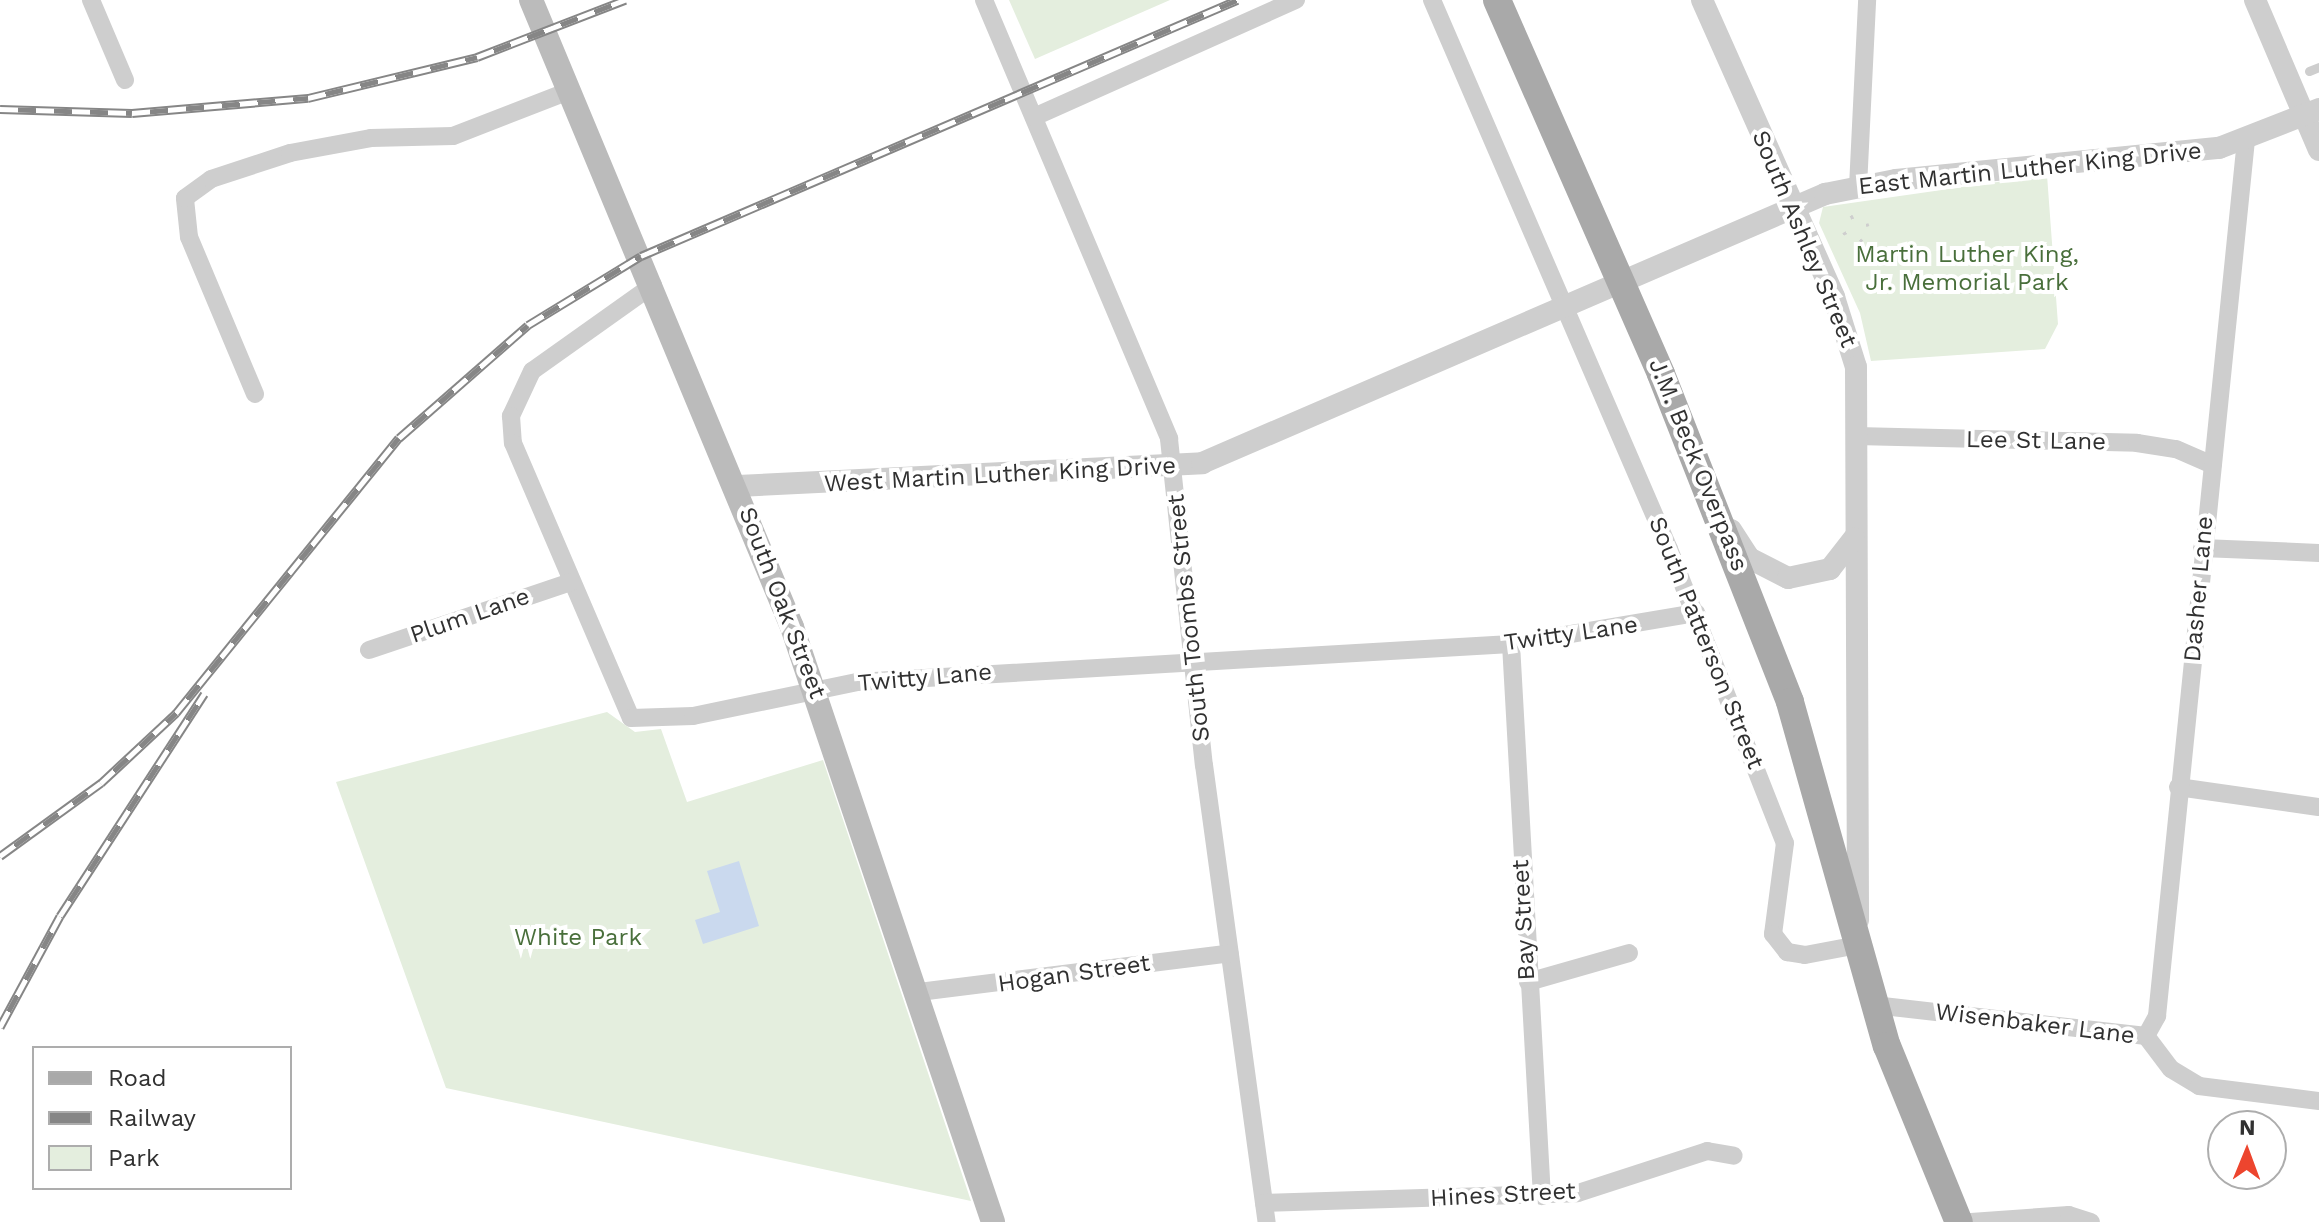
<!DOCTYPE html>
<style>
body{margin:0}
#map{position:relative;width:2319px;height:1222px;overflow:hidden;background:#fff;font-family:"Work Sans",sans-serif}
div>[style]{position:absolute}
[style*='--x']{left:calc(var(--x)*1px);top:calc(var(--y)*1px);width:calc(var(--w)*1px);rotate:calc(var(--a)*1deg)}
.green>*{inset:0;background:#e4eede}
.water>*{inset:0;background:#cad9ee}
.path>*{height:3px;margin-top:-1.5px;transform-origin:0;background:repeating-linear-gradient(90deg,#cecece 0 4px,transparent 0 8px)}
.service>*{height:9px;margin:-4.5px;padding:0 4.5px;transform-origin:4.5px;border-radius:4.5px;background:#cecece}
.minor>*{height:18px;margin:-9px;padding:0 9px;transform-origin:9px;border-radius:9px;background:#cecece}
.tertiary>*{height:22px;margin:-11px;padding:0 11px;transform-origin:11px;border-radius:11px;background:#cecece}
.secondary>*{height:24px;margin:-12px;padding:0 12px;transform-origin:12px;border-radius:12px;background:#bbb}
.primary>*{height:28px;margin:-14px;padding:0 14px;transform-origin:14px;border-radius:14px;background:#a9a9a9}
.rail>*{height:9px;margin-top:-4.5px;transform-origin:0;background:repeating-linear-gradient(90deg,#fff 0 18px,#868686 0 36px);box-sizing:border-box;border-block:2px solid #868686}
.primary-bridge>*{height:28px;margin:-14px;padding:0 14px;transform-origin:14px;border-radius:14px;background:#a9a9a9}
span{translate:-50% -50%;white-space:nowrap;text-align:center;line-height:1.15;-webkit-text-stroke:8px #fff;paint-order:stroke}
.street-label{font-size:24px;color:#313131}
.park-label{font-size:24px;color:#496f3b}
.legend{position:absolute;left:32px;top:1046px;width:260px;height:144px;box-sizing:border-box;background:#fff;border:2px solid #adadad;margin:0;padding:10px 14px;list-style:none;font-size:24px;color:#313131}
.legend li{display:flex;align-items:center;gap:16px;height:40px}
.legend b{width:40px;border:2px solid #adadad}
.north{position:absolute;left:2207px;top:1110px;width:80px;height:80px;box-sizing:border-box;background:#fff;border:2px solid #adadad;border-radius:50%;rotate:1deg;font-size:22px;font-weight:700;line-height:32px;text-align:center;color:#313131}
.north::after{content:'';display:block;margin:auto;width:28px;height:36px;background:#ed452e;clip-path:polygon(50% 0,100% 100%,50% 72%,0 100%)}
</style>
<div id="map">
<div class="green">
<div style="clip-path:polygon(1009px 0,1170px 0,1035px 59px)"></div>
<div style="clip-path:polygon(2047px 175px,2058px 324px,2045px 349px,1871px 361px,1860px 313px,1819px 223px,1823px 207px)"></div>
<div style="clip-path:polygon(607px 712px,635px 732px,661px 729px,687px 802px,823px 760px,971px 1201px,446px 1088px,336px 782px)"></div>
</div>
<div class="water">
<div style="clip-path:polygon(739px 861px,759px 926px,703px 944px,695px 920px,720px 912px,707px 871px)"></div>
</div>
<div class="path">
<div style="--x:1851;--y:215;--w:4;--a:63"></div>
<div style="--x:1866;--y:225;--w:3;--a:-18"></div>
<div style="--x:1843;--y:234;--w:4;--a:-27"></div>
<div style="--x:1860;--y:239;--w:3;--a:45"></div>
</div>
<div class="service">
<div style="--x:2309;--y:71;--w:11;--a:-22"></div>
</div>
<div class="minor">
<div style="--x:91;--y:0;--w:87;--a:67"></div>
<div style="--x:984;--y:0;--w:476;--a:67.1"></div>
<div style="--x:1169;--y:439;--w:328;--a:83.9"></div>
<div style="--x:1204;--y:765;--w:461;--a:82.2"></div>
<div style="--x:1432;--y:0;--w:598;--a:66.65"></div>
<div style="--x:1669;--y:549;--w:316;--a:68.5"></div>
<div style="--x:1785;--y:843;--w:92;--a:97.5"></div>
<div style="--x:1773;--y:934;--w:23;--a:52"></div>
<div style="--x:1787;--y:952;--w:18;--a:9"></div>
<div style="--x:1805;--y:955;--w:54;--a:-10.7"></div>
<div style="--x:1034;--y:117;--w:287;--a:-24.1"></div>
<div style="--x:1858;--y:187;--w:187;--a:-87.2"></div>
<div style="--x:653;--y:285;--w:148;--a:144.6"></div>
<div style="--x:532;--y:371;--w:50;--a:115"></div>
<div style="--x:511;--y:416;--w:27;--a:86"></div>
<div style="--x:513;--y:443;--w:299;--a:66.8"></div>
<div style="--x:631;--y:718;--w:62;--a:-1.8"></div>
<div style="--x:693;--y:716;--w:167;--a:-11.7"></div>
<div style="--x:857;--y:682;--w:655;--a:-3.33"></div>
<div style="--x:1511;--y:644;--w:188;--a:-9.5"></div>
<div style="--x:255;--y:394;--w:170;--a:-112.8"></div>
<div style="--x:189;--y:237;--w:39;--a:-96"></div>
<div style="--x:185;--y:198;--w:32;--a:-36"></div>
<div style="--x:211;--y:179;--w:83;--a:-18.2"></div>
<div style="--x:290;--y:153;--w:82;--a:-10.5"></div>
<div style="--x:371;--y:138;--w:82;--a:-1.4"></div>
<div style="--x:453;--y:136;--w:124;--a:-21.2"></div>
<div style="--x:1856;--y:436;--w:281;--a:1.4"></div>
<div style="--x:2137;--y:443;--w:39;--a:9"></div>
<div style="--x:2176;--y:449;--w:40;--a:23.4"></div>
<div style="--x:2202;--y:548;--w:117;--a:2.4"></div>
<div style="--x:1511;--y:644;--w:553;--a:86.79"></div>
<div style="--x:369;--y:650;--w:213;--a:-18.6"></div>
<div style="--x:2178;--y:787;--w:142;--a:8.1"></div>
<div style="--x:1528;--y:982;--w:105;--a:-16"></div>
<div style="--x:919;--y:992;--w:313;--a:-7.1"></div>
<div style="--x:1874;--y:1005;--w:274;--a:6.5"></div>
<div style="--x:2146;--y:1036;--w:41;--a:52.9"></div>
<div style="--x:2171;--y:1069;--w:33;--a:31"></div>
<div style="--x:2199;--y:1086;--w:121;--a:7.1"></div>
<div style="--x:2146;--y:1036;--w:23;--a:-61"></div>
<div style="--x:2157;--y:1016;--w:881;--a:-84.2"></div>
<div style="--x:1264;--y:1203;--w:314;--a:-1.8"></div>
<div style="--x:1578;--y:1193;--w:136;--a:-18"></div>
<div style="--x:1707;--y:1151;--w:27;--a:10"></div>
<div style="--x:1971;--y:1222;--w:98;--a:-4.1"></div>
<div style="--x:2069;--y:1215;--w:23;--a:18"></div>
</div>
<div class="tertiary">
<div style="--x:1702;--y:0;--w:325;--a:66"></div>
<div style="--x:1834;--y:297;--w:73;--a:72.6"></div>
<div style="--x:1856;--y:367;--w:553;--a:89.79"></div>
<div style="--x:2255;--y:0;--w:163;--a:66.9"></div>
<div style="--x:738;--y:486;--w:465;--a:-2.8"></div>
<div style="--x:1202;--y:463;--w:679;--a:-23.35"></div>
<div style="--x:1825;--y:194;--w:72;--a:-11.2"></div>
<div style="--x:1896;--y:180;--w:325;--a:-5.7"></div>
<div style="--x:2219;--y:148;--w:107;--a:-21.3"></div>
<div style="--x:1731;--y:530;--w:33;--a:57"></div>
<div style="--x:1749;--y:558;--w:44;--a:27.1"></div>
<div style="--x:1788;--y:578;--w:43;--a:-12.1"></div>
<div style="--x:1830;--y:569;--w:39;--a:-52"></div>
</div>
<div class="secondary">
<div style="--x:531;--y:0;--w:679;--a:67.4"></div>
<div style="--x:792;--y:627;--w:628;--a:71.33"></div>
</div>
<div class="primary">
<div style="--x:1661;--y:374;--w:352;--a:68.5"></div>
<div style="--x:1790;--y:702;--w:357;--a:74.3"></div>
<div style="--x:1887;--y:1046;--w:190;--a:67.8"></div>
</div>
<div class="rail">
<div style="--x:0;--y:109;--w:132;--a:1.7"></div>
<div style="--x:132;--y:113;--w:177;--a:-4.9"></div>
<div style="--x:308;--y:98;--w:174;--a:-13.6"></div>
<div style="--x:477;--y:57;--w:159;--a:-21.1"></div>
<div style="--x:0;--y:856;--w:125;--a:-35.9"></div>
<div style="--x:101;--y:783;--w:103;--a:-43"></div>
<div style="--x:176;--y:713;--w:354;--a:-51"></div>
<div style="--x:399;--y:438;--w:171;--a:-41.2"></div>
<div style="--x:528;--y:325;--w:132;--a:-31.4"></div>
<div style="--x:641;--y:256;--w:649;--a:-23.24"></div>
<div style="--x:0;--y:1027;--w:126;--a:-61.6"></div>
<div style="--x:60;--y:916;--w:265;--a:-57"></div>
</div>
<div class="primary-bridge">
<div style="--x:1497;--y:0;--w:408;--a:66.3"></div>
</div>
<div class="street-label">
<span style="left:2030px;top:169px;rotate:-6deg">East Martin Luther King Drive</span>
<span style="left:1804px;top:239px;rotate:67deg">South Ashley Street</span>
<span style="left:2036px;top:441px;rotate:1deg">Lee St Lane</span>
<span style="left:1698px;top:465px;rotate:68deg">J.M. Beck Overpass</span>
<span style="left:1000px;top:475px;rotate:-3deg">West Martin Luther King Drive</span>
<span style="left:2199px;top:589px;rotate:-85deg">Dasher Lane</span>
<span style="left:782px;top:603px;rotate:69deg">South Oak Street</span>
<span style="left:470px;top:616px;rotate:-19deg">Plum Lane</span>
<span style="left:1189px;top:618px;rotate:-96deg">South Toombs Street</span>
<span style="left:1571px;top:634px;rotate:-8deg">Twitty Lane</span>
<span style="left:1706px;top:643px;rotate:68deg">South Patterson Street</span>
<span style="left:925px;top:678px;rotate:-5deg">Twitty Lane</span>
<span style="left:1524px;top:920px;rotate:-93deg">Bay Street</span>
<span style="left:1074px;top:974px;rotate:-8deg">Hogan Street</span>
<span style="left:2035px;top:1024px;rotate:7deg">Wisenbaker Lane</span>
<span style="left:1503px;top:1195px;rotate:-3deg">Hines Street</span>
</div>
<div class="park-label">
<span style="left:1967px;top:269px">Martin Luther King,<br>Jr. Memorial Park</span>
<span style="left:578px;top:938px">White Park</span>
</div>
<ul class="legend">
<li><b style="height:10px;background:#a9a9a9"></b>Road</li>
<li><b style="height:10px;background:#868686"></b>Railway</li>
<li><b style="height:22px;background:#e4eede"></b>Park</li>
</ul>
<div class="north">N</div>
</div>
